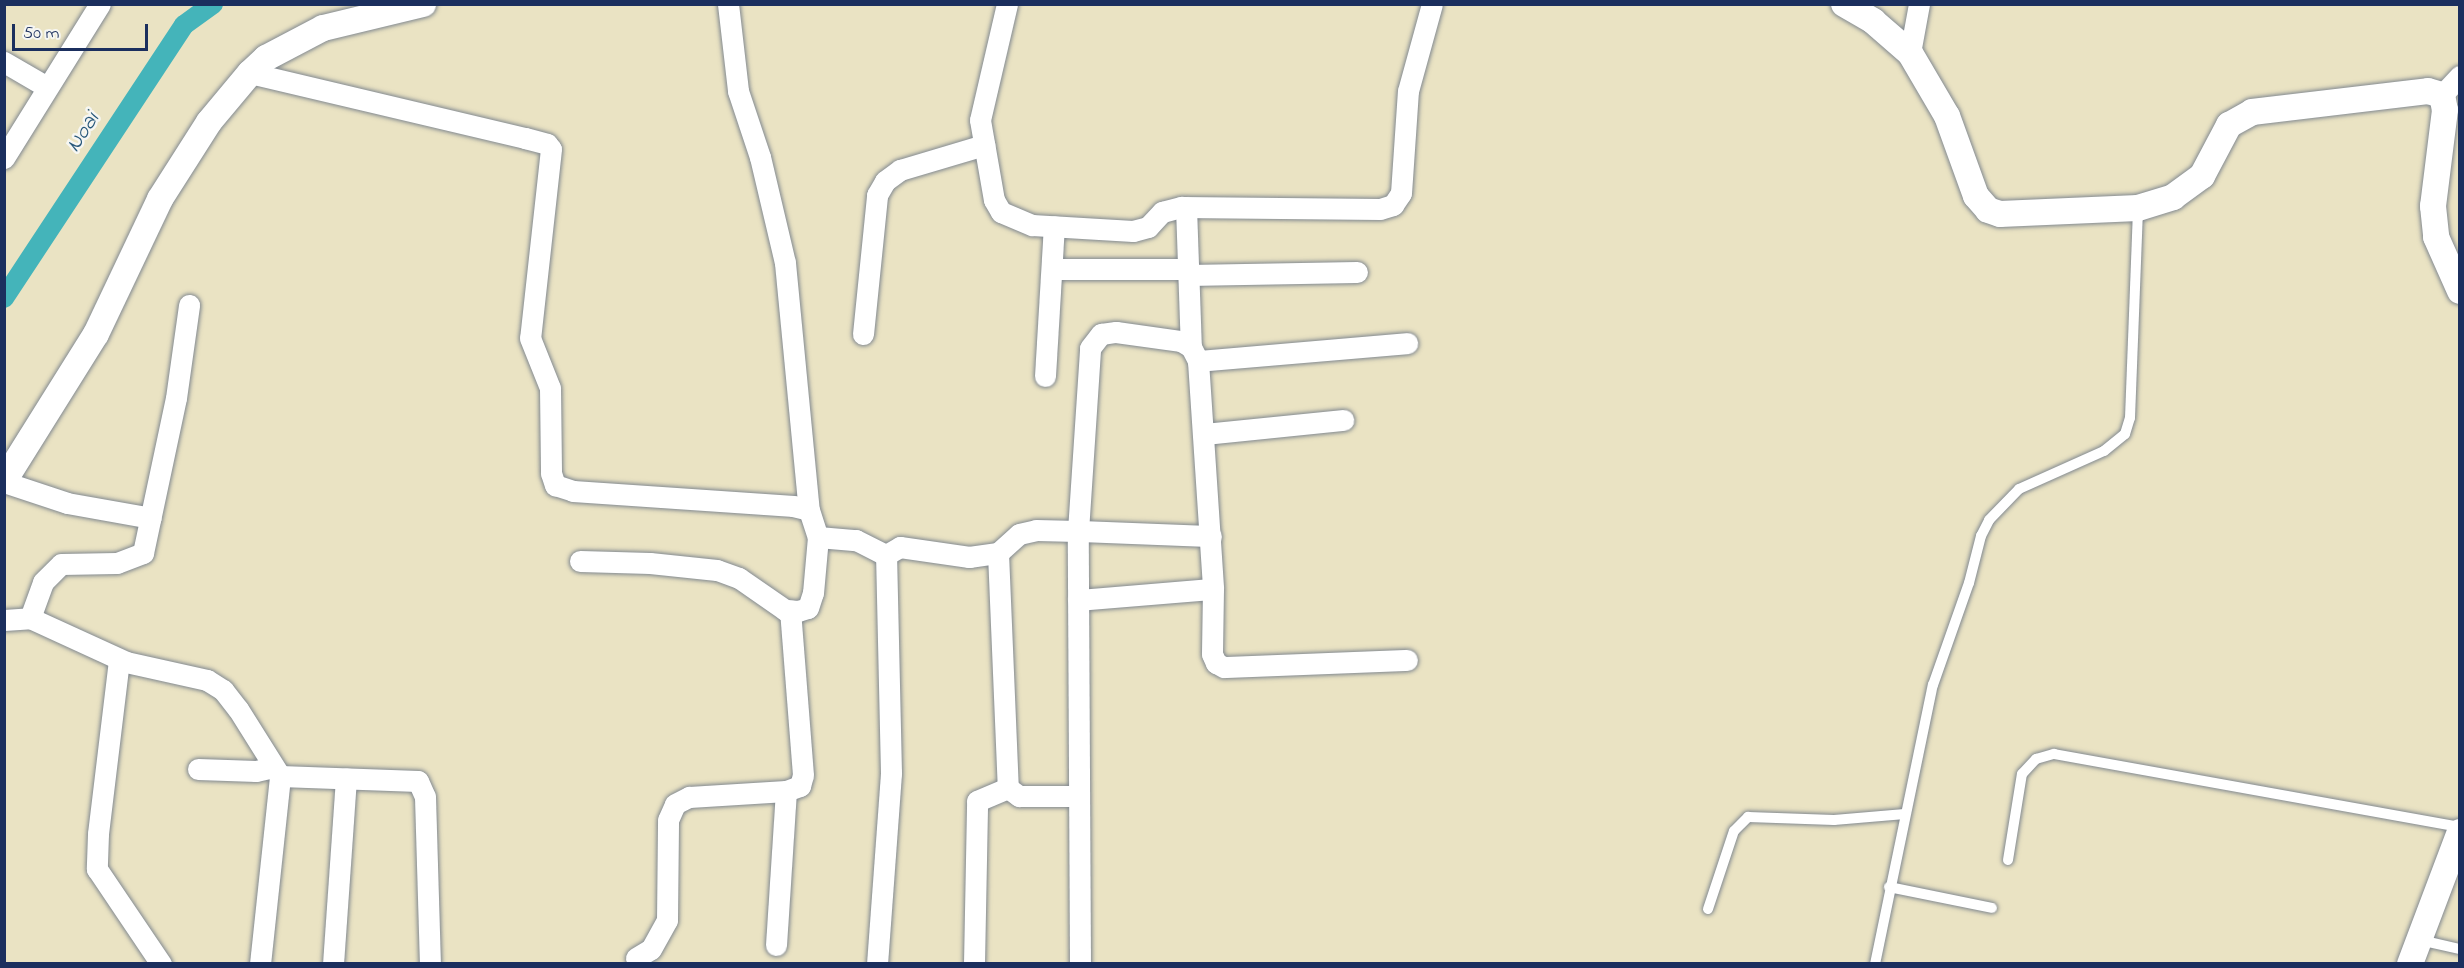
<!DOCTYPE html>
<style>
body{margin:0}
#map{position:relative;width:2464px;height:968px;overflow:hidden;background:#eae3c3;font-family:"Indie Flower",sans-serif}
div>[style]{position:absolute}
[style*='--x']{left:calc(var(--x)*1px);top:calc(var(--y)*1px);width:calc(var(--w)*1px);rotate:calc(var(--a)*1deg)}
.canal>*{height:20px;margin:-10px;padding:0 10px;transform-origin:10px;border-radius:10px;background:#44b4ba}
.roads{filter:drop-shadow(0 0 2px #828990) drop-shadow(0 0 2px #828990)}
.service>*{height:10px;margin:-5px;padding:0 5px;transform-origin:5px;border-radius:5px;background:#fff}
.minor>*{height:21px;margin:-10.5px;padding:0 10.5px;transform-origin:10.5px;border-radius:10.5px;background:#fff}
.tertiary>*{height:26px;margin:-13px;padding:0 13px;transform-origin:13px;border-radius:13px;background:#fff}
span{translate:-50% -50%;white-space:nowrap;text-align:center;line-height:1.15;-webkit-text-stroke:5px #f6f6f2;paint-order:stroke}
.water-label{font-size:22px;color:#27577a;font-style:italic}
.frame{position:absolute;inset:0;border:6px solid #1b2f5e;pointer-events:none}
.scale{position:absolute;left:12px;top:24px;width:136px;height:27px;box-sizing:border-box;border:3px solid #1b2f5e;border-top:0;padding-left:8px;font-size:18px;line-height:21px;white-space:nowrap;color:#1b2f5e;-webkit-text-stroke:4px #f6f6f2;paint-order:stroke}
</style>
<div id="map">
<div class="canal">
<div style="--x:4;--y:298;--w:327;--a:-56.6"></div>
<div style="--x:184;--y:25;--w:36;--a:-36"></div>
</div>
<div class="roads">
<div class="service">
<div style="--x:2008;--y:860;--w:87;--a:-80.8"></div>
<div style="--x:2022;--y:774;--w:21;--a:-47"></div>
<div style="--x:2036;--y:759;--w:19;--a:-16"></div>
<div style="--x:2054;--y:754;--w:413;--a:10.2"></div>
<div style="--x:1889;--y:887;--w:105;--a:11.5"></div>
<div style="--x:1708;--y:909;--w:82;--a:-71.6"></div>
<div style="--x:1734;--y:831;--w:20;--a:-45"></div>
<div style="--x:1748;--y:817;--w:86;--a:2"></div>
<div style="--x:1834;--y:820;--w:71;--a:-4.8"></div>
<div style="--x:2420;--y:940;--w:41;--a:12.7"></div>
<div style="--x:1875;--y:964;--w:285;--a:-78.3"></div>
<div style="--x:1933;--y:685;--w:108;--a:-70.6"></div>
<div style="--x:1969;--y:583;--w:49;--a:-75.7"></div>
<div style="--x:1981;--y:536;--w:18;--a:-63"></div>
<div style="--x:1989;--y:520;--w:43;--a:-45.9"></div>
<div style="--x:2019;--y:489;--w:93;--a:-24.1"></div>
<div style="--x:2104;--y:451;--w:27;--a:-39"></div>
<div style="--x:2125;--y:434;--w:17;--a:-73"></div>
<div style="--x:2130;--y:418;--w:209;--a:-87.8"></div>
</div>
<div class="minor">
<div style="--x:728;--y:4;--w:88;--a:83.4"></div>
<div style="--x:738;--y:91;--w:70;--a:71.6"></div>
<div style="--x:760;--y:157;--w:109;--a:76.7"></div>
<div style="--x:785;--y:263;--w:248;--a:84.5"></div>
<div style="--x:1007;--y:4;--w:119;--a:103.1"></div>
<div style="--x:980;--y:120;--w:81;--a:80.1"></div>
<div style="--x:994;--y:200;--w:14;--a:60"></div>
<div style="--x:1001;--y:212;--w:34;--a:23"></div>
<div style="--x:1032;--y:225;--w:101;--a:3.4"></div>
<div style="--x:1133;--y:231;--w:16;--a:-15"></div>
<div style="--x:1148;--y:227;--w:21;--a:-47"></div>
<div style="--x:1162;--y:212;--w:20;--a:-15"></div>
<div style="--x:1181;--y:207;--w:199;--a:0.6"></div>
<div style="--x:1380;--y:209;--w:14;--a:-17"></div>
<div style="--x:1393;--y:205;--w:14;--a:-56"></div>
<div style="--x:1401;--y:193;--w:102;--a:-86.1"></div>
<div style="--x:1408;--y:91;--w:90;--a:-74.6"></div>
<div style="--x:1910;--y:53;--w:50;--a:-79.6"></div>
<div style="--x:4;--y:62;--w:50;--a:30.2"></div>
<div style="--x:250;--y:73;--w:283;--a:13.3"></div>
<div style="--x:525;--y:138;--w:23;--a:15"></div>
<div style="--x:547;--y:144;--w:6;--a:51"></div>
<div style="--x:551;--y:149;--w:190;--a:96.3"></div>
<div style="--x:530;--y:338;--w:54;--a:68.2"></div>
<div style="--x:550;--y:388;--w:85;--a:89.3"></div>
<div style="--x:551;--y:473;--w:13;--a:72"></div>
<div style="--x:555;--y:485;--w:19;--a:18"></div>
<div style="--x:573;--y:491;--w:221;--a:3.9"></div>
<div style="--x:793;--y:506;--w:16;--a:14"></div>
<div style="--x:809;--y:510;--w:28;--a:72"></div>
<div style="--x:818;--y:537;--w:38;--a:5"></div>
<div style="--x:856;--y:540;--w:34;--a:27"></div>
<div style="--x:2442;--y:95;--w:26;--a:-47"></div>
<div style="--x:4;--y:158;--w:181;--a:-58.1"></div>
<div style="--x:1186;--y:207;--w:140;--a:88"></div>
<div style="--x:1052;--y:269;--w:136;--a:0"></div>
<div style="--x:1188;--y:275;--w:169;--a:-1"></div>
<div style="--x:863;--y:334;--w:140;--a:-84.2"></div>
<div style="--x:877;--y:195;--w:16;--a:-60"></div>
<div style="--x:885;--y:181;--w:19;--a:-36"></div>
<div style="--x:900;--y:170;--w:88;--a:-16.6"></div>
<div style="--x:1198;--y:361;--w:210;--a:-4.9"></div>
<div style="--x:1045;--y:376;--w:150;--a:-86.6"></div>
<div style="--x:1205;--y:434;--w:139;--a:-5.8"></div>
<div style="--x:4;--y:482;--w:66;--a:18.4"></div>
<div style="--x:67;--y:503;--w:85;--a:10.1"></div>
<div style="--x:998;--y:553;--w:235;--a:87.6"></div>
<div style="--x:1008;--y:788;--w:14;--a:36"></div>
<div style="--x:1019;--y:796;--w:60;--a:0"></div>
<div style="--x:580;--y:561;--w:70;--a:1.6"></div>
<div style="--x:650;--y:563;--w:67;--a:6"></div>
<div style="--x:717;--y:570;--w:23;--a:20"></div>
<div style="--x:739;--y:578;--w:56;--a:34.8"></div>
<div style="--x:785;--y:610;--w:13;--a:4"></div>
<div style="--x:798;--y:611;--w:10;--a:-17"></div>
<div style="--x:808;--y:608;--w:16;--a:-72"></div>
<div style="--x:813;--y:593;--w:56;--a:-84.9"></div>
<div style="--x:1078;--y:600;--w:135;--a:-4.7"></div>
<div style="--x:30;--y:618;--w:106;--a:24.6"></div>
<div style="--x:126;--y:662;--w:83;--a:12.5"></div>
<div style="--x:207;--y:680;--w:19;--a:32"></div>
<div style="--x:223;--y:690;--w:24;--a:52"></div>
<div style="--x:238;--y:709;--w:79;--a:57.9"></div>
<div style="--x:4;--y:620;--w:26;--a:-4"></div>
<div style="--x:30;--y:618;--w:38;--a:-70"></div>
<div style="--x:43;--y:582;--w:25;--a:-45"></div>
<div style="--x:61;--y:564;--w:56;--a:-1"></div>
<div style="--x:117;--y:563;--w:28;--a:-21"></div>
<div style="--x:143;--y:553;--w:158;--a:-78"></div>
<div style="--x:176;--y:398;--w:94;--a:-82"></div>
<div style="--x:119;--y:660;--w:175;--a:96.9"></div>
<div style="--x:98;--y:834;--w:35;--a:92"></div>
<div style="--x:97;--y:869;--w:115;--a:56"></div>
<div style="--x:198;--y:769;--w:58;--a:2"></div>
<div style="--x:256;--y:771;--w:18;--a:-13"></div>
<div style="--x:776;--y:945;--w:154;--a:-86.3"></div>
<div style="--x:636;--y:958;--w:17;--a:-31"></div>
<div style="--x:651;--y:949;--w:33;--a:-61"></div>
<div style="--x:667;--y:920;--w:100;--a:-89.4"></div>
<div style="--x:668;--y:820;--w:17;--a:-66"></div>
<div style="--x:675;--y:804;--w:16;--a:-27"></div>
<div style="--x:689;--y:797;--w:97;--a:-3.5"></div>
<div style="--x:786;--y:791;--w:15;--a:-20"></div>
<div style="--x:800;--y:786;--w:11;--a:-75"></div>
<div style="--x:803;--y:775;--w:165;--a:-94.5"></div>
<div style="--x:260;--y:964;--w:189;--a:-83.9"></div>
<div style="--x:280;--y:776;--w:138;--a:2.1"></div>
<div style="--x:418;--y:781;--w:17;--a:66"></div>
<div style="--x:425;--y:797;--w:167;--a:88.3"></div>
<div style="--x:333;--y:964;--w:186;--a:-86"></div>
<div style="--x:877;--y:964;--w:192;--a:-85.8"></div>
<div style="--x:891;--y:773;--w:218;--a:-91.3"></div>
<div style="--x:886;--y:555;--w:16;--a:-30"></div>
<div style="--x:900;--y:547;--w:70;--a:8.2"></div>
<div style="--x:969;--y:557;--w:29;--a:-8"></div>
<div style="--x:998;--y:553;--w:28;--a:-42"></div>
<div style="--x:1019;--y:534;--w:17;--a:-13"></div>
<div style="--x:1036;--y:530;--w:42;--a:1.4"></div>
<div style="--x:1078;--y:531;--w:183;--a:-86.2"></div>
<div style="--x:1090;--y:348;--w:18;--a:-52"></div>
<div style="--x:1101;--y:334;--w:15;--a:-8"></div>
<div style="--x:1116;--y:332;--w:66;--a:7.9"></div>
<div style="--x:1181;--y:341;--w:12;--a:31"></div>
<div style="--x:1191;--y:347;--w:16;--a:63"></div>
<div style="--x:1198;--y:361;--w:228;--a:86.2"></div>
<div style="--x:1213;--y:589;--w:65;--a:90.9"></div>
<div style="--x:1212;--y:654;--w:10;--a:66"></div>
<div style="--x:1216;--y:663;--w:9;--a:27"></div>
<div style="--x:1224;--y:667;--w:183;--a:-2.2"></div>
<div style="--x:974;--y:964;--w:163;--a:-88.9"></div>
<div style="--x:977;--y:801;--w:34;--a:-23"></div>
<div style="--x:1080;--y:964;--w:433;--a:-90.3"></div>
<div style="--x:1078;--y:531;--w:133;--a:2.2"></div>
</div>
<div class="tertiary">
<div style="--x:1844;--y:4;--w:34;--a:30"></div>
<div style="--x:1873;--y:21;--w:49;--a:40.9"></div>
<div style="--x:1910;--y:53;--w:73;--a:59.6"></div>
<div style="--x:1947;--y:116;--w:85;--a:70.1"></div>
<div style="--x:1976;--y:196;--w:18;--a:49"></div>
<div style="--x:1988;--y:210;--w:13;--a:18"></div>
<div style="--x:2000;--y:214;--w:138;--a:-2.5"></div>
<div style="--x:2138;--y:208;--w:37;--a:-17"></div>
<div style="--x:2173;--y:197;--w:36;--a:-36"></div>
<div style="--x:2202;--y:176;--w:58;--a:-62.1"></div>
<div style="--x:2229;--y:125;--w:26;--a:-29"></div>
<div style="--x:2252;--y:112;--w:177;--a:-6.8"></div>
<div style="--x:2428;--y:91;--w:15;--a:16"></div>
<div style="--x:2442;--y:95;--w:15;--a:79"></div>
<div style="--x:2445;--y:110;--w:97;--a:97.1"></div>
<div style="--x:2433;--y:206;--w:31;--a:84"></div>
<div style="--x:2436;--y:237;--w:59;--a:66"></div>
<div style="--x:4;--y:481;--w:173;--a:-58"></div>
<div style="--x:96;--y:334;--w:149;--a:-64.6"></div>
<div style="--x:160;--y:199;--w:91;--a:-57.5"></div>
<div style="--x:209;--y:122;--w:64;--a:-50.1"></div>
<div style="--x:250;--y:73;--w:22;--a:-43"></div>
<div style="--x:266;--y:58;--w:64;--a:-27.8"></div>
<div style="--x:323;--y:28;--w:103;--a:-13.5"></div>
<div style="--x:2410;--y:964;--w:141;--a:-69.3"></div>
</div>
</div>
<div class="water-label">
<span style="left:84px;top:133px;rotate:-57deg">Noai</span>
</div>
<div class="frame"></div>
<div class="scale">50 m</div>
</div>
